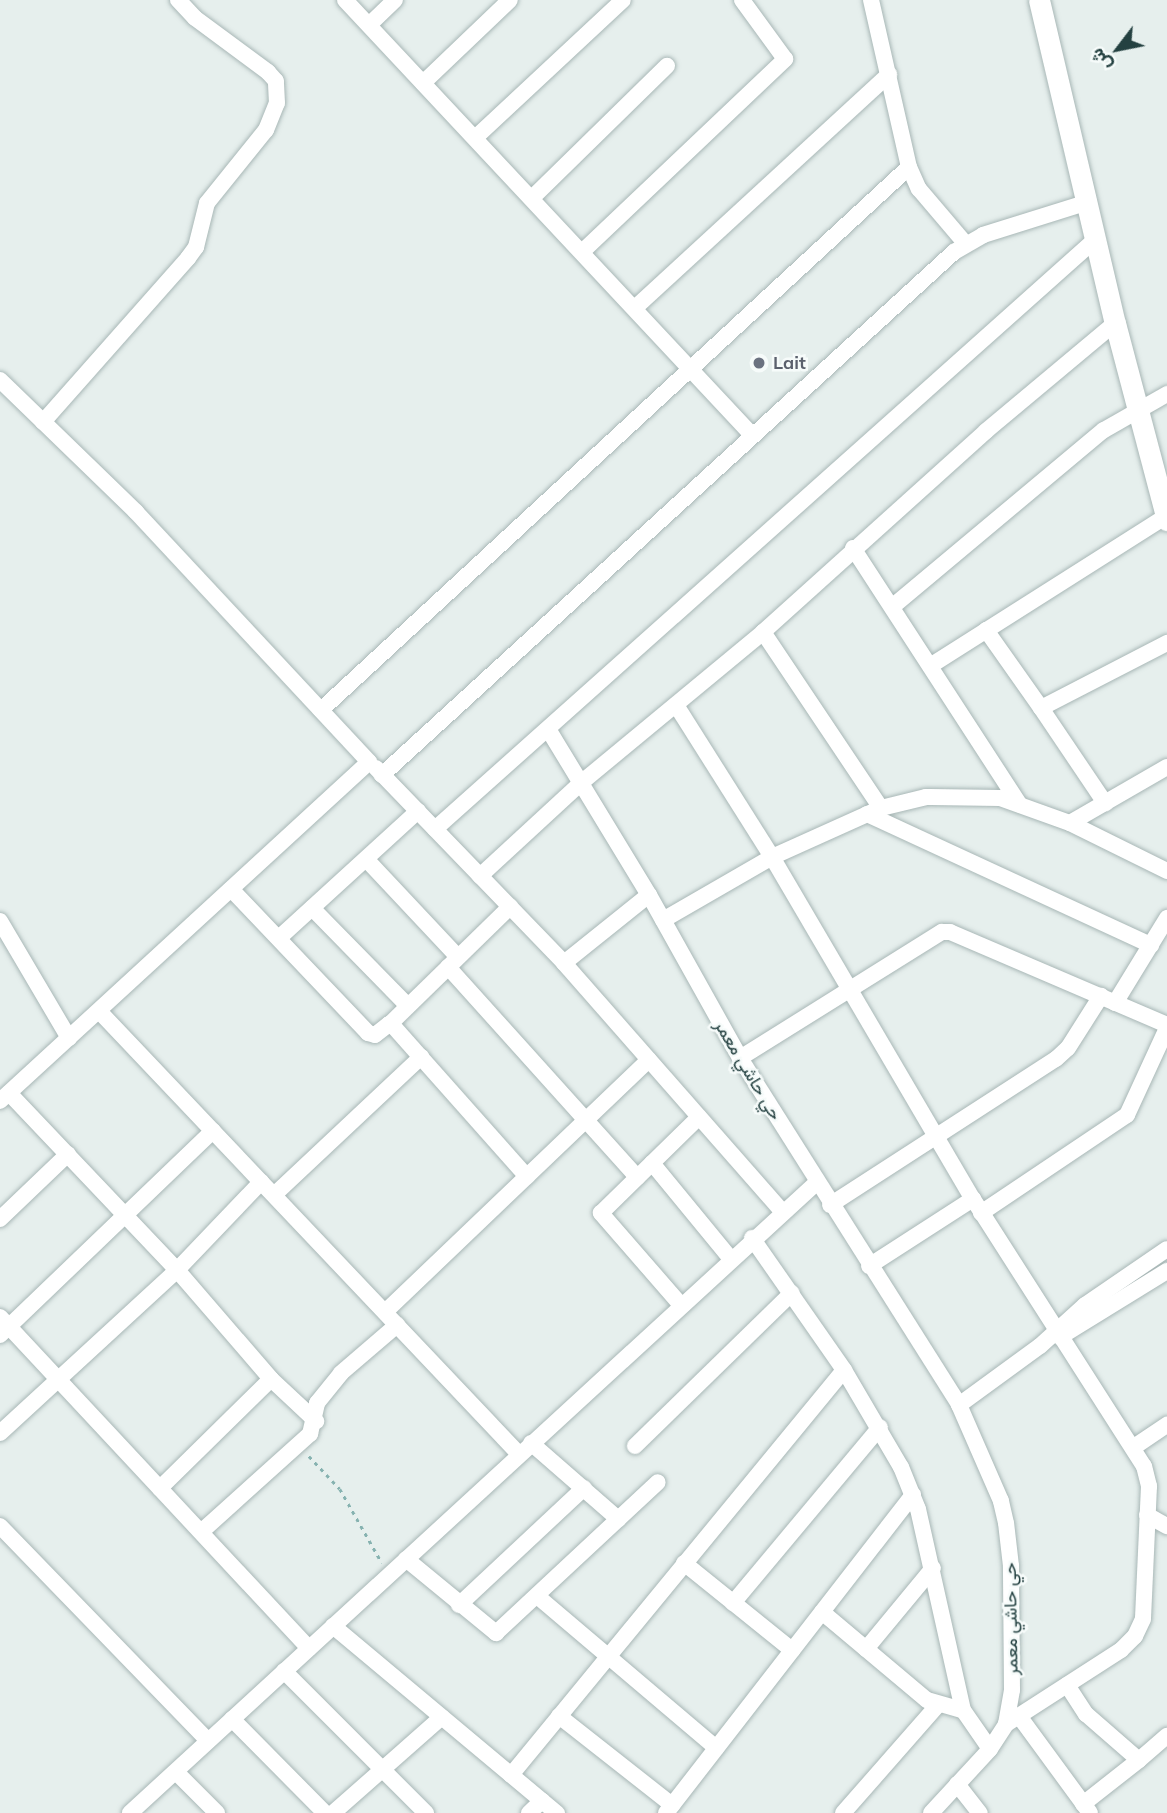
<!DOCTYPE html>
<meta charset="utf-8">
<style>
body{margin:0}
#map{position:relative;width:1167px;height:1813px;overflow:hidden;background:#e6efed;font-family:Mulish,Vazirmatn,sans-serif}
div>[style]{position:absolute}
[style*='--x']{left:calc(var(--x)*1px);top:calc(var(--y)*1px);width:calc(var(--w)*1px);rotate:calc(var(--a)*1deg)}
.path>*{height:2.5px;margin-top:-1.25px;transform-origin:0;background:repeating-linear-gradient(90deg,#86b2b0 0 3.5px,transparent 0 8.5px)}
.roads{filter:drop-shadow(0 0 2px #a8b7b6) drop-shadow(0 0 2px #a8b7b6)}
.street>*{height:16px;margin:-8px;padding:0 8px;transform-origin:8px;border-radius:8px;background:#fff}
.secondary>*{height:21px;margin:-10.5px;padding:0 10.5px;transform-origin:10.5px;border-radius:10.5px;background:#fff}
.dots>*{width:19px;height:19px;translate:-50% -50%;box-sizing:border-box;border:4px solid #f6fbfa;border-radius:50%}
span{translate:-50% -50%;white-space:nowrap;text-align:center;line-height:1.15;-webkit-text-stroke:5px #f6fbfa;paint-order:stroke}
.worship-label{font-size:18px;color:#5b616d;font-weight:700}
.left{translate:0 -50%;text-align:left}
.street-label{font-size:18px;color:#244141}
.north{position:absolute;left:1083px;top:14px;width:70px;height:70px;-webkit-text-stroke:5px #f6fbfa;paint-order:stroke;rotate:238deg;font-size:19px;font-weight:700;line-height:28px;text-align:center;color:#244141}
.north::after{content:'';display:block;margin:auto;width:24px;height:32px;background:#244141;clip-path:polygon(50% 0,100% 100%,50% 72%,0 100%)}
</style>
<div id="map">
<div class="path">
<div style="--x:309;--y:1456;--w:45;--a:46.8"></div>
<div style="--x:340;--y:1489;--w:85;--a:60.4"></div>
</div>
<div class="roads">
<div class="street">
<div style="--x:345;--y:0;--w:596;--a:46.9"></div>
<div style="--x:871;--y:0;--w:171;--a:77.2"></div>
<div style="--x:909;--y:167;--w:24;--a:66"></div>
<div style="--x:919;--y:189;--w:71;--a:49.6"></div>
<div style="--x:369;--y:25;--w:36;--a:-44"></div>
<div style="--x:423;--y:83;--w:120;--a:-43.7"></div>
<div style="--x:475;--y:138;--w:202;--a:-43"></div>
<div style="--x:532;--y:198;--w:189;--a:-44.4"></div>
<div style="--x:583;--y:251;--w:279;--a:-43.5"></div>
<div style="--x:785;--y:59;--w:73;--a:-126.1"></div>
<div style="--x:636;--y:307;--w:344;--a:-42.6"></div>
<div style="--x:0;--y:380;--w:190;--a:44.1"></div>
<div style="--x:136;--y:512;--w:342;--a:47"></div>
<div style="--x:369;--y:762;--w:501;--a:137.43"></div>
<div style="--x:43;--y:422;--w:219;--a:-48.5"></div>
<div style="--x:188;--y:258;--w:14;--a:-54"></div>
<div style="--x:196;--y:247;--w:45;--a:-76"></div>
<div style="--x:207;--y:203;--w:94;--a:-51.1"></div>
<div style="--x:266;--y:130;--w:29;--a:-68"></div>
<div style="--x:277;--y:103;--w:22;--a:-93"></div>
<div style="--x:276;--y:81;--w:12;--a:-132"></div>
<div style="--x:268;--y:72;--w:91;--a:-143.5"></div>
<div style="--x:195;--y:18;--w:25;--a:-133"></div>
<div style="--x:853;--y:548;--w:306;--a:57"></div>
<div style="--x:892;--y:607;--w:276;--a:-39.9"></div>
<div style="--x:1104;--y:430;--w:73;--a:-29.7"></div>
<div style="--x:986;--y:630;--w:95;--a:54.8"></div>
<div style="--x:1041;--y:708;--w:142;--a:-27.3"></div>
<div style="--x:763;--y:632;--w:212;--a:56.2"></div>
<div style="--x:930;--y:666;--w:280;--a:-32.4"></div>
<div style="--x:676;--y:705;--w:180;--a:57.7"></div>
<div style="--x:772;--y:857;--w:397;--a:59.6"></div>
<div style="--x:973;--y:1199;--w:317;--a:57.4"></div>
<div style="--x:1144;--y:1466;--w:21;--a:76"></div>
<div style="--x:1149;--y:1486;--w:133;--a:92.6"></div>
<div style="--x:1143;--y:1619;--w:19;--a:115"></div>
<div style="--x:1135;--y:1636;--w:20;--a:135"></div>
<div style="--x:1121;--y:1650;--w:137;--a:147.2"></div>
<div style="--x:1041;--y:708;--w:115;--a:56"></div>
<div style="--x:321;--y:710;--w:800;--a:-42.72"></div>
<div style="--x:548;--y:729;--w:194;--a:58.7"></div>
<div style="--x:649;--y:895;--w:187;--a:60.8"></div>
<div style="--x:740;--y:1058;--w:410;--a:57.7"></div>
<div style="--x:376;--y:768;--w:271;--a:46"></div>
<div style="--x:564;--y:963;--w:330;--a:48.7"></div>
<div style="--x:382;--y:775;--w:775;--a:-42.44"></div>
<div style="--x:954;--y:252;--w:34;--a:-30"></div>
<div style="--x:983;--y:235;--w:110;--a:-17.4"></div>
<div style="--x:867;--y:814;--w:313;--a:24.8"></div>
<div style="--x:1070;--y:823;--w:112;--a:-30"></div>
<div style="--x:435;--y:829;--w:887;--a:-41.76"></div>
<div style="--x:366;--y:859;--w:134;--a:46.8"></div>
<div style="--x:480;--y:876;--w:139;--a:-42.7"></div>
<div style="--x:582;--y:782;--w:235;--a:-39.6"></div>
<div style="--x:763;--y:632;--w:300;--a:-42"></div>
<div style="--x:986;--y:431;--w:168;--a:-39.9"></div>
<div style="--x:231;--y:889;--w:199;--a:46.4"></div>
<div style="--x:368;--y:1033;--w:7;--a:16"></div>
<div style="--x:375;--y:1035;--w:18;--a:-38"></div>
<div style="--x:389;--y:1024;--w:6;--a:31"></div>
<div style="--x:394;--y:1027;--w:200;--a:48.4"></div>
<div style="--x:312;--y:908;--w:137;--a:45.6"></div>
<div style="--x:663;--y:920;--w:126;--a:-30"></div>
<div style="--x:772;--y:857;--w:120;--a:-24.2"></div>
<div style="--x:881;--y:808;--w:46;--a:-13.7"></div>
<div style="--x:926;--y:797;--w:74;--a:0.8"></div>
<div style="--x:1000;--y:798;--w:74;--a:19.7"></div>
<div style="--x:1070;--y:823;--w:108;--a:26.3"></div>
<div style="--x:0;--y:921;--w:136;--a:59.5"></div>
<div style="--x:280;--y:937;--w:187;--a:-42.4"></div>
<div style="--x:564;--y:963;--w:109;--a:-38.7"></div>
<div style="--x:448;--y:967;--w:283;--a:48"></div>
<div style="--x:1115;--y:1003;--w:100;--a:-58.5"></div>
<div style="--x:99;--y:1011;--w:610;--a:46.53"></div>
<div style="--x:390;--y:1024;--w:168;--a:-44.3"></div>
<div style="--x:740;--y:1058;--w:238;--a:-32"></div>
<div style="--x:942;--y:932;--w:8;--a:0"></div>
<div style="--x:950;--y:932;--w:236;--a:23.2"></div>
<div style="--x:9;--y:1093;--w:244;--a:46.5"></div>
<div style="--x:177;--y:1270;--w:122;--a:-46.3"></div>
<div style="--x:652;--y:1163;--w:123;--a:50.6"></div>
<div style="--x:274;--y:1195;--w:202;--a:-43.2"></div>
<div style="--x:830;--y:1205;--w:269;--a:-32.9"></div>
<div style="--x:1056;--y:1059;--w:16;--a:-43"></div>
<div style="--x:1068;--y:1048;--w:62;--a:-57.6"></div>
<div style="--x:981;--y:1213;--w:176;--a:-33.9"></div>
<div style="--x:1127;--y:1115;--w:96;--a:-65.3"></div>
<div style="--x:0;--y:1219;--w:94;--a:-43.7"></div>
<div style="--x:752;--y:1238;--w:161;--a:55.1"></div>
<div style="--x:844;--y:1370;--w:113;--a:59.6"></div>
<div style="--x:901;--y:1467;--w:45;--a:68"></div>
<div style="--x:918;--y:1509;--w:206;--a:77.4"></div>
<div style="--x:963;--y:1710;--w:47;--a:55.3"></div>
<div style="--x:869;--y:1266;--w:124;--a:-32.8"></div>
<div style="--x:680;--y:1304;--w:121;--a:-131"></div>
<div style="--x:601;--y:1213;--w:137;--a:-44.4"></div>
<div style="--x:385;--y:1312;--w:365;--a:-43.7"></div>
<div style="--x:0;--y:1317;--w:453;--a:47"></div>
<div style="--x:0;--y:1335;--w:295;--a:-43.8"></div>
<div style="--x:1060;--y:1337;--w:126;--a:-31.7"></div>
<div style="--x:271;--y:1379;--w:62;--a:43"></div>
<div style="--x:0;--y:1433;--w:241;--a:-42.6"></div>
<div style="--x:177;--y:1270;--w:144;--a:49.2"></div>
<div style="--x:271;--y:1379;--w:156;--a:135.5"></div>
<div style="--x:531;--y:1443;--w:116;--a:41.1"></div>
<div style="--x:635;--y:1446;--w:219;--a:-44.3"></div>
<div style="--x:1134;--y:1447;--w:40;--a:-34"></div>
<div style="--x:1147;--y:1515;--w:23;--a:29"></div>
<div style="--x:0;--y:1526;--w:299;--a:45.9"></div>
<div style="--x:201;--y:1532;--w:147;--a:-42"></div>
<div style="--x:310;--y:1434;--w:32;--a:-77"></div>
<div style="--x:317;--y:1403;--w:38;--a:-51"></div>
<div style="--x:341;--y:1373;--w:74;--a:-40.6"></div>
<div style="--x:406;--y:1559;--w:117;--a:39.4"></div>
<div style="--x:496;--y:1633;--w:221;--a:-43"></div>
<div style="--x:684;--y:1563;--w:139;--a:38.9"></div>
<div style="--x:537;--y:1596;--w:235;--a:40.3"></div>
<div style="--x:733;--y:1603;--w:229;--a:-50.1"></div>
<div style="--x:459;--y:1605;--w:171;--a:-43.1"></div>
<div style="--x:822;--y:1612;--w:137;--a:40"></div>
<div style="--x:927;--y:1700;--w:37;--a:16"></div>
<div style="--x:333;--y:1626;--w:292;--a:39.9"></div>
<div style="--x:866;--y:1649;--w:105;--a:-50.4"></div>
<div style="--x:284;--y:1671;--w:201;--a:45"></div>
<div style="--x:1067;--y:1685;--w:35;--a:57"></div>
<div style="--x:1086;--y:1714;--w:70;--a:41"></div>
<div style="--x:1139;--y:1760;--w:37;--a:-41"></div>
<div style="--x:559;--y:1716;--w:144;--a:38.2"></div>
<div style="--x:1019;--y:1716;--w:120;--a:53.8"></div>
<div style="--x:232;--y:1719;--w:132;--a:45.3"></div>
<div style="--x:176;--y:1772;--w:58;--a:45"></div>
<div style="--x:511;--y:1775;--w:524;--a:-50.57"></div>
<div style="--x:957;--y:1784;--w:37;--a:52"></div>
<div style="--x:1083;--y:1804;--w:71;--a:-38.2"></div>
<div style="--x:130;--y:1813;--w:931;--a:-42.56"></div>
<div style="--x:333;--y:1813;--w:145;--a:-41.4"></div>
<div style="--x:529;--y:1813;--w:18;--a:-43"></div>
<div style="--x:666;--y:1813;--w:403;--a:-52.2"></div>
<div style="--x:843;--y:1813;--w:142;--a:-48.7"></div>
<div style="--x:931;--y:1813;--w:87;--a:-47.3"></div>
<div style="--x:990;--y:1749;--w:30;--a:-57"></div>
<div style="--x:1006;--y:1724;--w:35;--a:-80"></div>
<div style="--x:1012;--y:1690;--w:124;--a:-90.5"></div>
<div style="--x:1011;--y:1566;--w:43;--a:-96.6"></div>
<div style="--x:1006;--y:1523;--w:23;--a:-103"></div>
<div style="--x:1001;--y:1501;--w:105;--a:-113.6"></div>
<div style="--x:959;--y:1405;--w:100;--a:-36.1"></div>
<div style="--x:1040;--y:1346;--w:61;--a:-42.3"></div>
<div style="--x:1085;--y:1305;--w:99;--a:-34.3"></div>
</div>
<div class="secondary">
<div style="--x:1039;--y:0;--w:332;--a:76.8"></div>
<div style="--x:1115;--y:323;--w:204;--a:75.2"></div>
</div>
</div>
<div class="dots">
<div style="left:759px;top:363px;background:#6b7280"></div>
</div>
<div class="worship-label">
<span class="left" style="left:773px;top:363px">Lait</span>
</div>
<div class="street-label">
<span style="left:748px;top:1070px;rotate:59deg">حي حاشي معمر</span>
<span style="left:1011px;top:1619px;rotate:-91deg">حي حاشي معمر</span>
</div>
<div class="north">ش</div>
</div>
